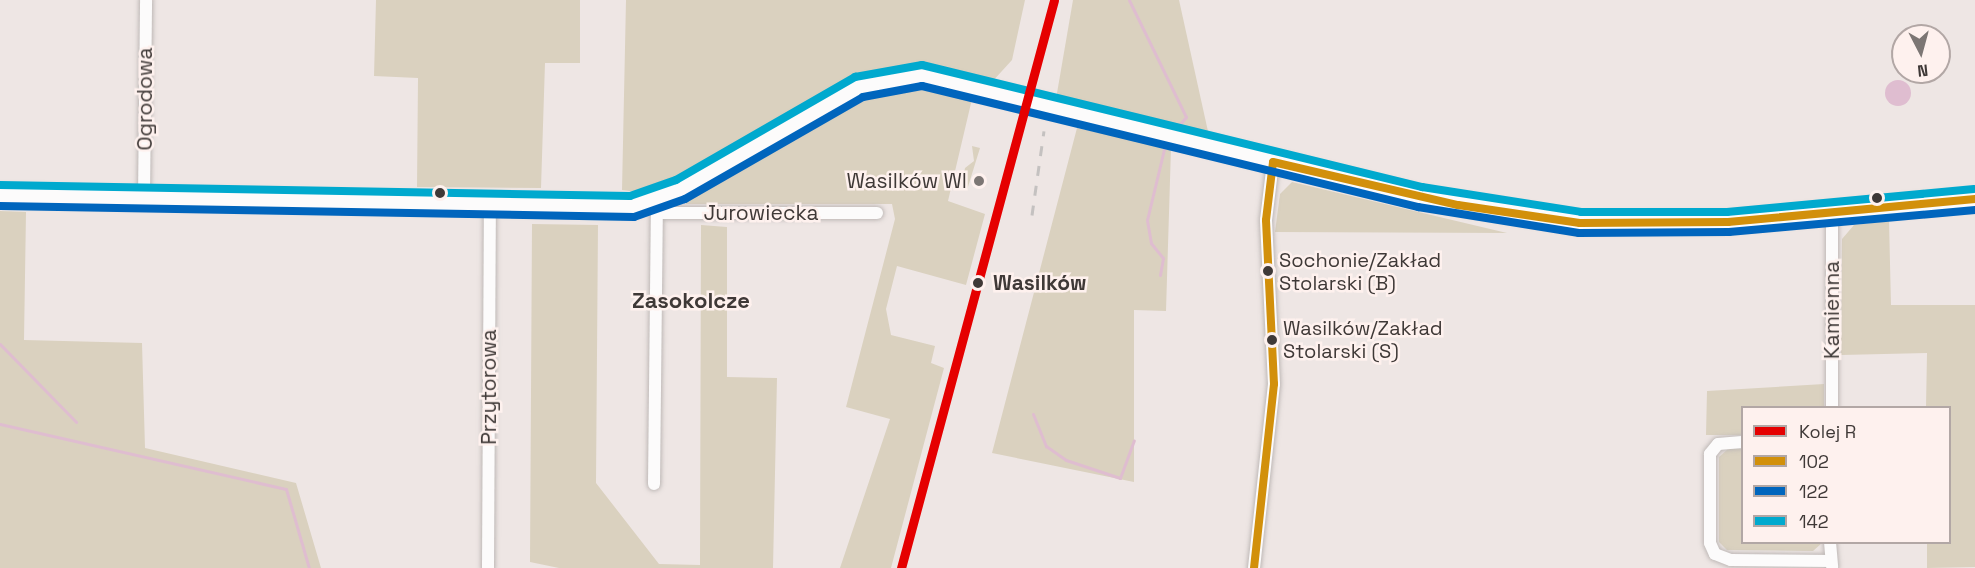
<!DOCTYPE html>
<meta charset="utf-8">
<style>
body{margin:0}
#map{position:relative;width:1975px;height:568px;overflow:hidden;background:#eee6e4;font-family:"Space Grotesk",sans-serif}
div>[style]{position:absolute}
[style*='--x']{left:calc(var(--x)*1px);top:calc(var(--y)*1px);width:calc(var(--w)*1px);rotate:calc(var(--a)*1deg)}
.green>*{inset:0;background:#dad1bf}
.water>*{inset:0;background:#dfbdd0}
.round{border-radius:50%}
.stream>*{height:3px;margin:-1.5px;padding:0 1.5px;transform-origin:1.5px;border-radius:1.5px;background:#dfbdd0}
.roads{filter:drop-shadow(0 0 2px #bfb9b7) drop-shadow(0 0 2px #bfb9b7)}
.street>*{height:12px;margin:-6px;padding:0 6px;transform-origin:6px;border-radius:6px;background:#fcfbfb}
.secondary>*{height:18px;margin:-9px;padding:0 9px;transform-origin:9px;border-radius:9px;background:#fcfbfb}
.rail>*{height:3px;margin-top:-1.5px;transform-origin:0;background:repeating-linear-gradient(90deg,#c4c1c0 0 10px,transparent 0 20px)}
.bus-1>*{height:8px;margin:-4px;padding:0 4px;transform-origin:4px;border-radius:4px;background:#d2900b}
.bus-2>*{height:8px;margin:-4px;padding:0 4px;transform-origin:4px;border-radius:4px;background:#0065bd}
.bus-3>*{height:8px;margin:-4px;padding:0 4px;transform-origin:4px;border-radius:4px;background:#00a9ce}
.rail-1>*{height:9px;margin:-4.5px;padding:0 4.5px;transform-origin:4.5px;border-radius:4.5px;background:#e50000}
.dots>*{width:16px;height:16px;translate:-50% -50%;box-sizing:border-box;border:3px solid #fef1ee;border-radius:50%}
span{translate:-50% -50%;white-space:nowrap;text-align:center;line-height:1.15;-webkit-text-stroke:5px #fef1ee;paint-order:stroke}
.bus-label{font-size:20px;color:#3f3937}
.left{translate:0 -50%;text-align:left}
.street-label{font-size:21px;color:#3f3937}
.poi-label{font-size:21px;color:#3f3937}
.right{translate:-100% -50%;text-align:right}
.stop-label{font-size:21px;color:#3f3937;font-weight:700}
.neighbourhood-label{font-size:22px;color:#3f3937;font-weight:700}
.legend{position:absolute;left:1741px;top:406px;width:210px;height:138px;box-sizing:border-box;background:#fef1ee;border:2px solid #b2a7a5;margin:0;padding:8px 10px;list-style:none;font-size:18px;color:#3f3937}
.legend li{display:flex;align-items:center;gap:12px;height:30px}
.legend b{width:30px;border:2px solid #b2a7a5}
.north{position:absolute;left:1891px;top:24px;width:60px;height:60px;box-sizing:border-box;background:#fef1ee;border:2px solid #b2a7a5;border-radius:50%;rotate:174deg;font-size:16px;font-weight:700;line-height:24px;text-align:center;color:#3f3937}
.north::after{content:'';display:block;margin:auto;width:21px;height:27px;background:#7c7674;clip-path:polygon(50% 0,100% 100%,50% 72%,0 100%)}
</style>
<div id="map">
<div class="green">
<div style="clip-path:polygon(376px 0,580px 0,580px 63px,545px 63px,541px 188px,417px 187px,418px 78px,374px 76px)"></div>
<div style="clip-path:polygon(626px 0,1025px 0,1012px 60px,991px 83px,925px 68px,859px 87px,669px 196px,622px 190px)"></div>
<div style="clip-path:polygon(1073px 0,1179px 0,1209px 136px,1056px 99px)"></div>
<div style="clip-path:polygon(922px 90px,972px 99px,948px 201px,985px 214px,966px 285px,897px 266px,886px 309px,891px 335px,935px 346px,931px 363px,944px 368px,891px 568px,840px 568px,890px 419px,846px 407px,895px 219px,892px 204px,686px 204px,685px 198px,869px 98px)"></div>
<div style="clip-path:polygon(1077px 128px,1171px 148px,1166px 311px,1134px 310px,1134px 482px,992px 453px)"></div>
<div style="clip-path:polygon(972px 146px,980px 148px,967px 190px,961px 189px,965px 168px,974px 161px)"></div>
<div style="clip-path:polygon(1292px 182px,1507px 233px,1275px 232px,1280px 194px)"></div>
<div style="clip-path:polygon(0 211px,26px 212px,24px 340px,142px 343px,145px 448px,296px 483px,321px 568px,0 568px)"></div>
<div style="clip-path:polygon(1889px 221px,1891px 305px,1975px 305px,1975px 567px,1927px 568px,1927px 543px,1950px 542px,1950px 408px,1926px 407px,1927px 353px,1841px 355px,1842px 239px,1854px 225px)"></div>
<div style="clip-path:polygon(532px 224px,598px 225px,596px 483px,659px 564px,700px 565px,701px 225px,727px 227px,727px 377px,777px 378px,773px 568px,559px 568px,530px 562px)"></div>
<div style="clip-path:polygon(1824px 384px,1824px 407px,1742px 408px,1742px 435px,1706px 435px,1707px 391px)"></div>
<div style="clip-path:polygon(1728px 449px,1742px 449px,1742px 542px,1822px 543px,1813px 551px,1727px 550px,1719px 542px,1719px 457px)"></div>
</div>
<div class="water">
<div class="round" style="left:1885px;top:80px;width:26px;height:26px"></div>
</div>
<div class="stream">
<div style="--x:1129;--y:0;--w:130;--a:64"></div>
<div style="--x:1186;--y:117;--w:18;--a:131"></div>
<div style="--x:1160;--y:275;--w:17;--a:-80"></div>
<div style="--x:1163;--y:258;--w:19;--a:-129"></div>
<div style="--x:1151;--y:243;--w:23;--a:-100"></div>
<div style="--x:1147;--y:220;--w:81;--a:-76.5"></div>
<div style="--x:0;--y:344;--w:109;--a:45.7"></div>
<div style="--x:1033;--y:414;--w:35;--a:68"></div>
<div style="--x:1046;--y:446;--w:24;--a:35"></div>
<div style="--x:1066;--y:460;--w:57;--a:18.4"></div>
<div style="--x:1120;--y:478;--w:40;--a:-69.8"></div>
<div style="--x:0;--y:424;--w:293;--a:12.8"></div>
<div style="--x:286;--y:489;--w:82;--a:73.8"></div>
</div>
<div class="roads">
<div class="street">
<div style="--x:144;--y:198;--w:198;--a:-89.4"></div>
<div style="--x:655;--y:207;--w:6;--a:72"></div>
<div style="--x:657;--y:213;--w:220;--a:0"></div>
<div style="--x:1832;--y:213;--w:195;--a:90"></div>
<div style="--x:1742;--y:442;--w:24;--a:175"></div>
<div style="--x:1718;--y:444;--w:13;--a:129"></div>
<div style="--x:1710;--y:454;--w:89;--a:90"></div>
<div style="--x:1710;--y:543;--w:12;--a:66"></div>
<div style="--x:1715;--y:554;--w:17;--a:21"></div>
<div style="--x:1731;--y:560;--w:99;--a:0.6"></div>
<div style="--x:654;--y:484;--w:271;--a:-89.4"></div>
<div style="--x:1830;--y:542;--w:25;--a:85"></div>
<div style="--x:488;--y:568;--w:362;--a:-89.7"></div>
<div style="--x:1254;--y:568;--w:185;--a:-83.8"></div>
<div style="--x:1274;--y:384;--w:164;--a:-92.8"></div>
<div style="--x:1266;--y:220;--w:58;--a:-83.1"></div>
</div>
<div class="secondary">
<div style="--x:0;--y:195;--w:632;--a:1.09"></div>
<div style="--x:632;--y:207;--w:51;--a:-19.5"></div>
<div style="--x:680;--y:190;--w:207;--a:-29.9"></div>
<div style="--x:859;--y:87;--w:64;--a:-10.8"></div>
<div style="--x:922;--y:75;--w:513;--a:13.77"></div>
<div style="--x:1420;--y:197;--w:162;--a:9.2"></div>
<div style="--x:1580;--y:223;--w:148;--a:-0.4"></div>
<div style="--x:1728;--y:222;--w:248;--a:-5.3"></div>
</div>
</div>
<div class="rail">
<div style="--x:1032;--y:215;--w:85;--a:-81.9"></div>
</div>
<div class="bus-1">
<div style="--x:1273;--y:162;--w:190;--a:13.1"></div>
<div style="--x:1458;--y:205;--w:123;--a:8.4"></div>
<div style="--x:1580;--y:223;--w:148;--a:-0.4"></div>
<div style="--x:1728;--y:222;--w:248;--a:-5.3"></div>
<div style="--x:1254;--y:568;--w:185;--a:-83.8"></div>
<div style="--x:1274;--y:384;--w:164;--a:-92.8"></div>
<div style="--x:1266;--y:220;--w:58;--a:-83.1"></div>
</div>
<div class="bus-2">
<div style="--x:0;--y:206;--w:634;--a:0.99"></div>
<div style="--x:634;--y:217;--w:54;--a:-19.4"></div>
<div style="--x:685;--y:199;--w:205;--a:-29.8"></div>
<div style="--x:863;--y:97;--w:60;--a:-10.6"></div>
<div style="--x:922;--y:86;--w:511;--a:13.71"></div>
<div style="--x:1418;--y:207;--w:163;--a:9.2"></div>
<div style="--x:1579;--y:233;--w:150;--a:-0.4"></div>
<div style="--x:1729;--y:232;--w:247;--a:-5.1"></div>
</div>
<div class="bus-3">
<div style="--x:0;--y:185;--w:630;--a:1"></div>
<div style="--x:630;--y:196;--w:49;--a:-19.2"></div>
<div style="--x:676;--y:180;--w:207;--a:-29.9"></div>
<div style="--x:855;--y:77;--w:68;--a:-10.2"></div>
<div style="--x:922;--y:65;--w:515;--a:13.71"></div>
<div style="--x:1422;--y:187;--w:161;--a:8.9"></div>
<div style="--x:1581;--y:212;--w:146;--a:0"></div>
<div style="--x:1727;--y:212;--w:248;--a:-5.3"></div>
</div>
<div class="rail-1">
<div style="--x:901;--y:568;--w:588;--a:-74.92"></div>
</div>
<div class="dots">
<div style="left:979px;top:181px;background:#7c7674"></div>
<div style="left:440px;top:193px;background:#3f3937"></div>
<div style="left:1877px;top:198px;background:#3f3937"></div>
<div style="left:1268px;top:271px;background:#3f3937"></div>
<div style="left:978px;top:283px;background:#3f3937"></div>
<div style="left:1272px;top:340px;background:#3f3937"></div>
</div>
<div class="bus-label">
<span class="left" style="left:1279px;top:272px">Sochonie/Zakład<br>Stolarski (B)</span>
<span class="left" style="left:1283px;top:340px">Wasilków/Zakład<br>Stolarski (S)</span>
</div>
<div class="street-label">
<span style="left:145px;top:99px;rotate:-90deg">Ogrodowa</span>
<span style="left:761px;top:213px">Jurowiecka</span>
<span style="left:1832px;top:310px;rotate:-90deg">Kamienna</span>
<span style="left:489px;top:387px;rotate:-90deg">Przytorowa</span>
</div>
<div class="poi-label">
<span class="right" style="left:967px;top:181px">Wasilków Wl</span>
</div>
<div class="stop-label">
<span class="left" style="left:993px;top:283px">Wasilków</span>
</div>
<div class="neighbourhood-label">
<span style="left:691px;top:301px">Zasokolcze</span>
</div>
<ul class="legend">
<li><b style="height:8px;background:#e50000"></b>Kolej R</li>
<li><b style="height:8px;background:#d2900b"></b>102</li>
<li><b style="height:8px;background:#0065bd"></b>122</li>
<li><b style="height:8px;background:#00a9ce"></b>142</li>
</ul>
<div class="north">N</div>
</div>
